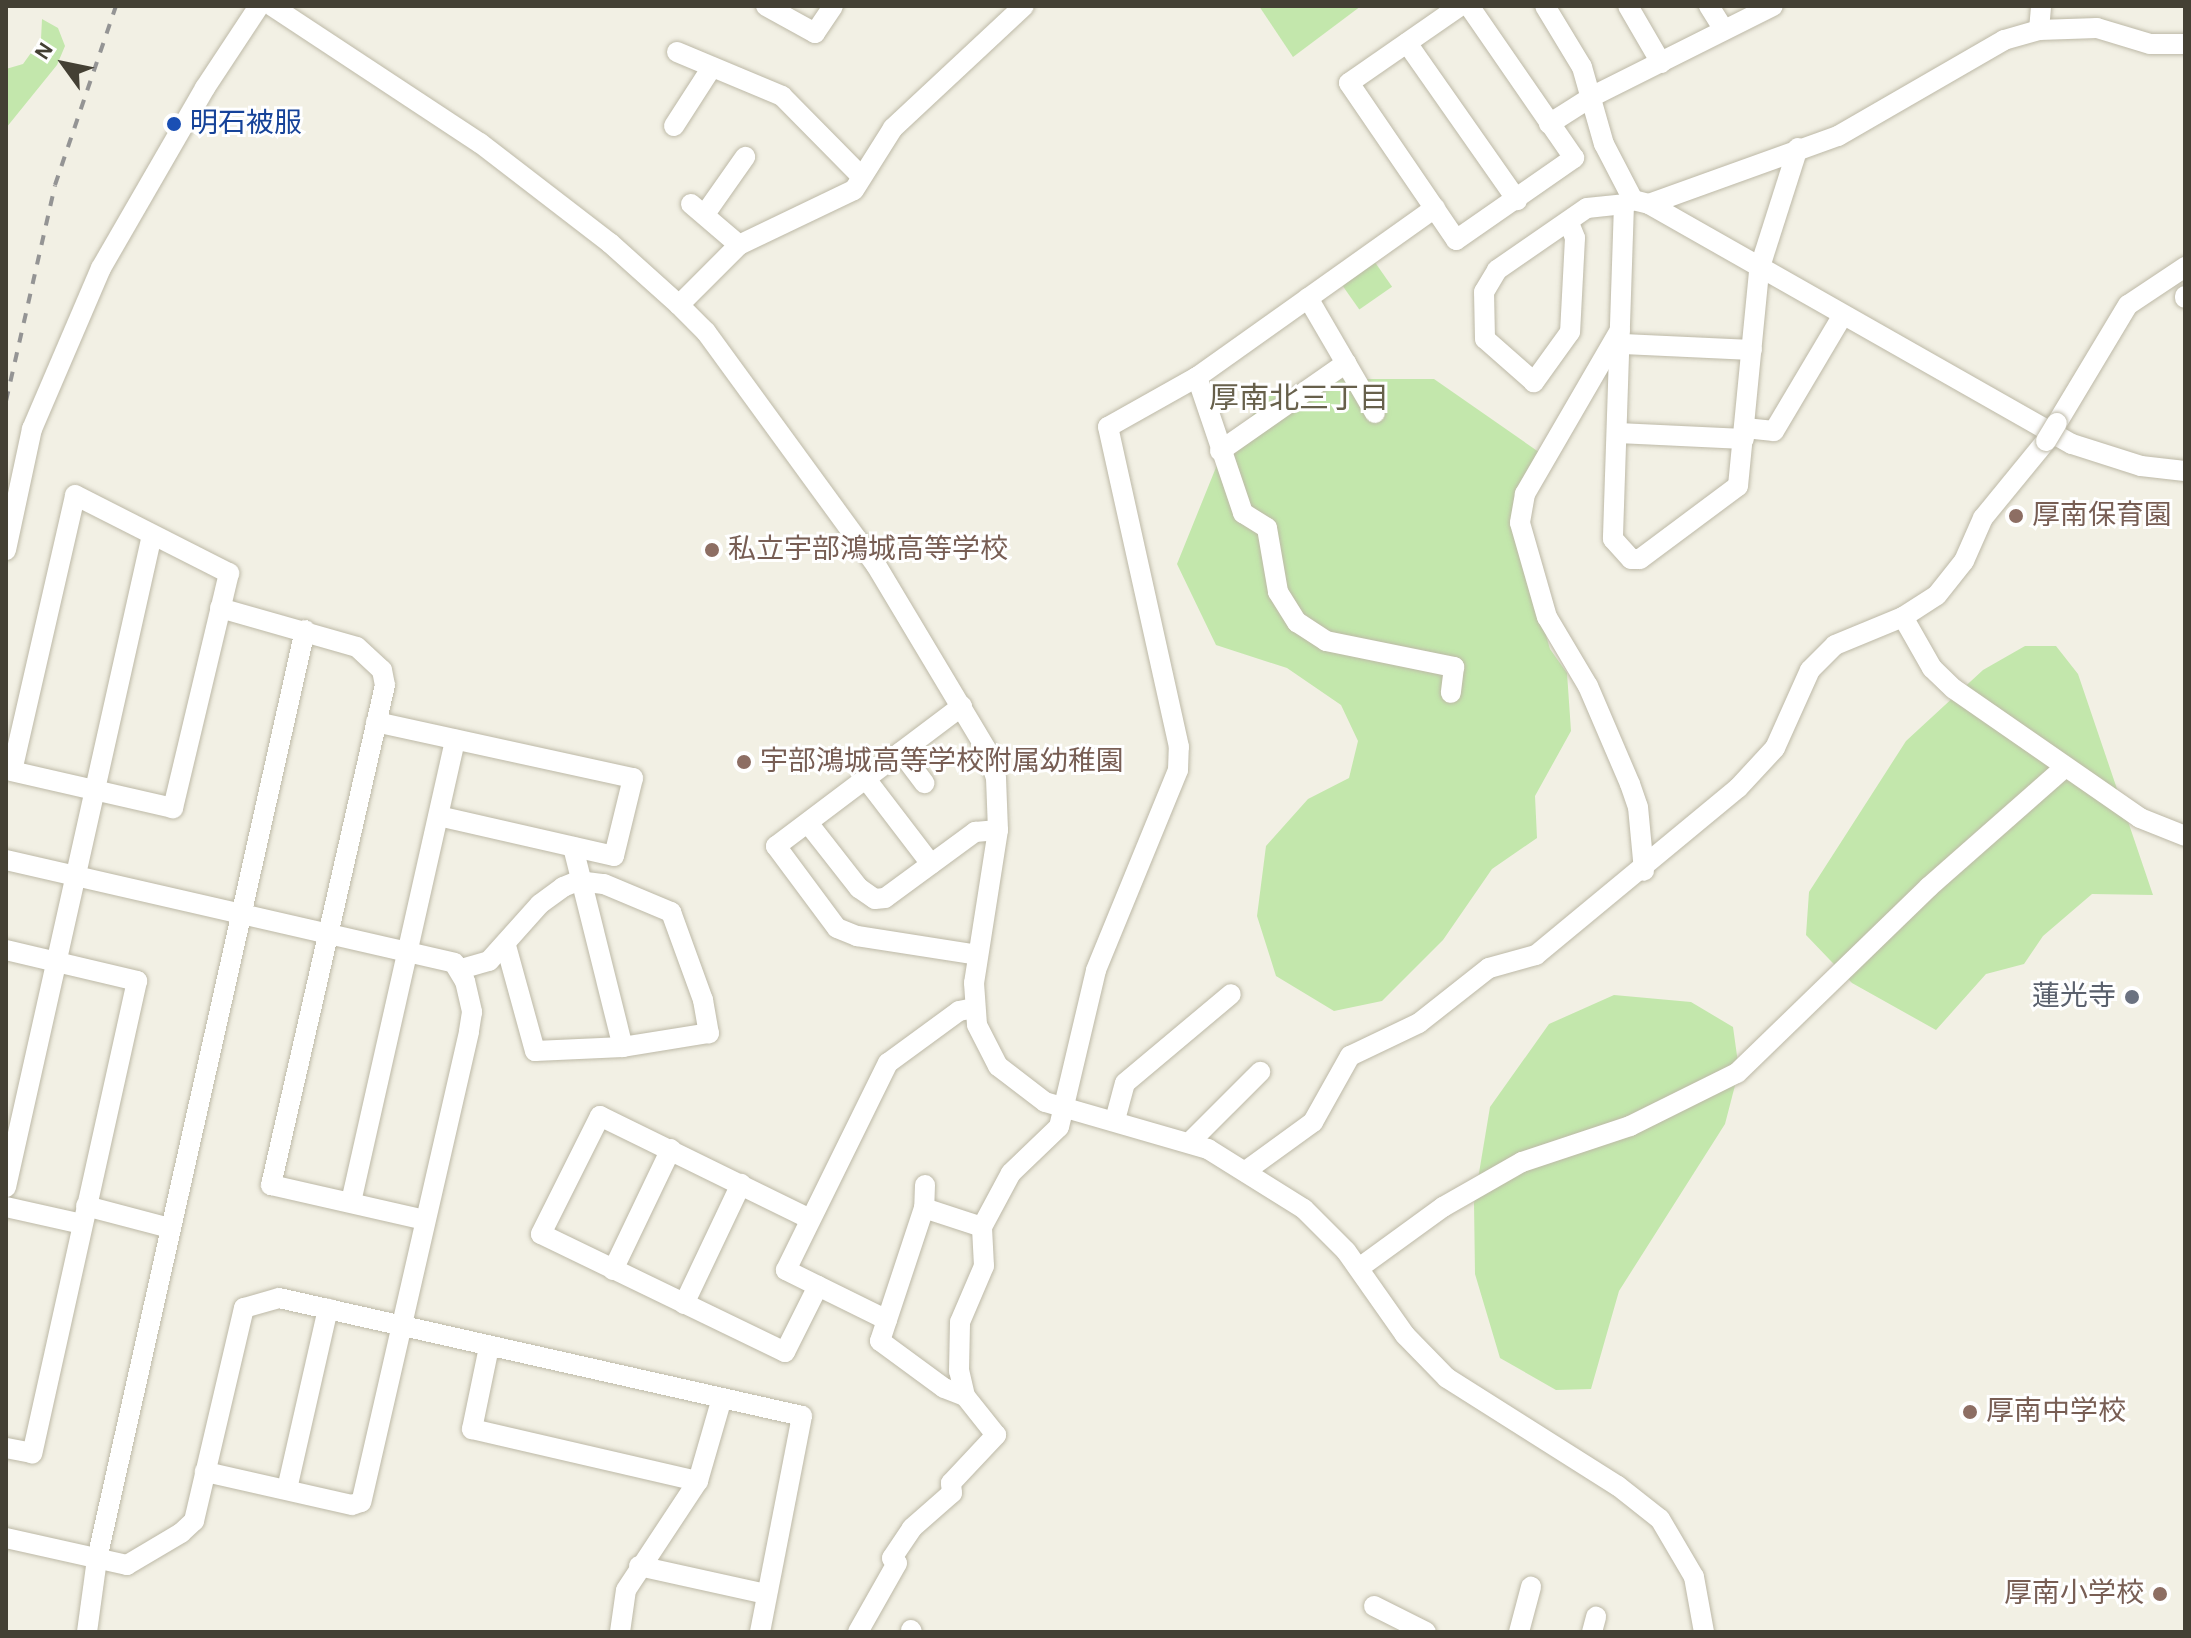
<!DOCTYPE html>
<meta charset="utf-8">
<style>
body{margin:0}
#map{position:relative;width:2191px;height:1638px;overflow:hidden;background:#f2f0e4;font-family:"Alegreya Sans","Noto Sans JP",sans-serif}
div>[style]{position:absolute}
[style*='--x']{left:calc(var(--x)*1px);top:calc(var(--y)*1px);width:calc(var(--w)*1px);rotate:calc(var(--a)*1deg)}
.green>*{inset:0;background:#c3e7ac;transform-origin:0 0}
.roads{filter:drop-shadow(0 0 2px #bdb9a7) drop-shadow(0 0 2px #bdb9a7)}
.minor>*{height:20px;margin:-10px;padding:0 10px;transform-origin:10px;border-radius:10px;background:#fff}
.rail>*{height:4px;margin-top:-2px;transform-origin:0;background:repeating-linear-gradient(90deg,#949494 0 10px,transparent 0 20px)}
.bridges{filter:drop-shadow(0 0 2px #bdb9a7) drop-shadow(0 0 2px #bdb9a7)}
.minor-bridge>*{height:20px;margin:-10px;padding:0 10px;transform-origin:10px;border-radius:10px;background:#fff}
.dots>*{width:22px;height:22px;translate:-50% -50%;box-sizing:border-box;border:4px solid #fff;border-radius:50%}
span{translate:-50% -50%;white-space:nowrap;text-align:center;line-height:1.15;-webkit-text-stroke:6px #fff;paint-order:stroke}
.transit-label{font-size:28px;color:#164399}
.left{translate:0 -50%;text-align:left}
.education-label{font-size:28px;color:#785e54}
.right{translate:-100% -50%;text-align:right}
.worship-label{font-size:28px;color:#5b616d}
.neighbourhood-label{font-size:30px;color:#67604b}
.frame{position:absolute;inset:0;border:8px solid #444034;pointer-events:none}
.north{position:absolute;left:24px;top:24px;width:80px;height:80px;-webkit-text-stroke:6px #fff;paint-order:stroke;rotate:303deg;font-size:22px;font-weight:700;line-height:32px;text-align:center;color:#444034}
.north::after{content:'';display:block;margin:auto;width:28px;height:36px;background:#444034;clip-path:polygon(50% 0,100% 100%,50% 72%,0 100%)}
</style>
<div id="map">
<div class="green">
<div style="clip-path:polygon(1259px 6px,1361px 6px,1293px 57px)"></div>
<div style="clip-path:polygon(42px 19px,58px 28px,65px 46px,57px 65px,6px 128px,6px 69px,23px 64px,41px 39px)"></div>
<div style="left:1372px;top:258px;width:35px;height:40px;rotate:55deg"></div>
<div style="clip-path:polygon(1319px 379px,1434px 379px,1546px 457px,1525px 486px,1540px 615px,1550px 649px,1567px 673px,1571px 731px,1535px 796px,1537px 838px,1492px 869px,1443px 940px,1382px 1001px,1334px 1011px,1276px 976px,1257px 916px,1266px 846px,1308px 799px,1349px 778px,1358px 741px,1341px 705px,1287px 668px,1216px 645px,1177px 564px,1219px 460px,1266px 397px)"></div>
<div style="clip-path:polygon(2025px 646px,2056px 646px,2078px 674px,2153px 895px,2092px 894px,2043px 936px,2024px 964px,1986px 974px,1936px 1030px,1852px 983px,1806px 935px,1809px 892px,1906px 741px,1983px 670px)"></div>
<div style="clip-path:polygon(1614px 995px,1691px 1002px,1733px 1027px,1739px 1070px,1725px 1124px,1619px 1291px,1591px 1389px,1556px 1390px,1500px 1358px,1475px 1274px,1474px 1203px,1490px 1107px,1549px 1024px)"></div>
</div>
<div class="roads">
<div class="minor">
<div style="--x:272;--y:6;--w:249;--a:33.4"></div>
<div style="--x:480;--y:143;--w:164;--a:37.6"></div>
<div style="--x:610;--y:243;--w:93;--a:41.9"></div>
<div style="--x:679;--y:305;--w:38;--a:45"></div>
<div style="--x:706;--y:332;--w:288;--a:53.9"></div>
<div style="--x:876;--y:565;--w:214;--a:59.1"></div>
<div style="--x:986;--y:749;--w:31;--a:71"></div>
<div style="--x:996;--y:778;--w:52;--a:87.8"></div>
<div style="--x:998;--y:830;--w:155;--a:98.9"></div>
<div style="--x:974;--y:983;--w:42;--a:85.9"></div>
<div style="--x:977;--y:1025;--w:46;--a:62.9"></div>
<div style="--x:998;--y:1066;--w:59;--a:37.5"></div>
<div style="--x:1045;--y:1102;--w:170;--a:16.1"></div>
<div style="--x:1208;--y:1149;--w:113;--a:32"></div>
<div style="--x:1304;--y:1209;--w:59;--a:45"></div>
<div style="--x:1346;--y:1251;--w:103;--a:54.9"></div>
<div style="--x:1405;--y:1335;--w:60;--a:45.7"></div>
<div style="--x:1447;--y:1378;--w:202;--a:32.3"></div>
<div style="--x:1618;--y:1486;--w:53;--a:38.2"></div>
<div style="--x:1660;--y:1519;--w:67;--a:59.6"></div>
<div style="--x:1694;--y:1577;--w:56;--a:79.7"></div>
<div style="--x:766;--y:6;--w:56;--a:28.9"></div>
<div style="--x:815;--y:33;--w:32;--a:-56"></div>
<div style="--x:1460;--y:6;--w:135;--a:145.3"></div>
<div style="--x:1349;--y:83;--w:190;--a:55.7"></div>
<div style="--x:1456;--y:240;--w:144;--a:-34.8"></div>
<div style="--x:1574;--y:158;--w:185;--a:-124.6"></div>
<div style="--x:1545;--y:6;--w:71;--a:58.8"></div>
<div style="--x:1582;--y:67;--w:80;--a:74.1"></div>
<div style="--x:1604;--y:144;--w:63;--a:62.6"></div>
<div style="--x:1633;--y:200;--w:16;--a:14"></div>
<div style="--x:1649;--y:204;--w:486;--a:29.6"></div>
<div style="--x:2072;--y:444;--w:72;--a:17.7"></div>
<div style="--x:2141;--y:466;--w:44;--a:6.5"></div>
<div style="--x:1628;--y:6;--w:66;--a:59.9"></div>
<div style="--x:1709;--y:6;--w:28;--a:58"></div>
<div style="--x:2039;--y:30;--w:24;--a:-85"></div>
<div style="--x:1407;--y:43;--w:192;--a:55"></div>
<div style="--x:677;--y:52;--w:114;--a:22.7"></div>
<div style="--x:782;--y:96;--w:112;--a:45.4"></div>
<div style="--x:1549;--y:124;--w:52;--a:-32.5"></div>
<div style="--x:1593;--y:96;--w:201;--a:-26.6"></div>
<div style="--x:674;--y:126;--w:70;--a:-57.2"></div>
<div style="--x:1633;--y:200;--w:10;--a:156"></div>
<div style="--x:1624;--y:204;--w:335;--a:91.9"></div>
<div style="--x:1613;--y:539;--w:27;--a:48"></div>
<div style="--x:1631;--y:559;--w:9;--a:0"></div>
<div style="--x:1640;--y:559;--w:122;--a:-36.7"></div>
<div style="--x:1738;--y:486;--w:217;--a:-84.4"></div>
<div style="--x:1759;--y:270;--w:128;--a:-72.3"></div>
<div style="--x:691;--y:204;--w:63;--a:40.5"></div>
<div style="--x:1649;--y:204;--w:201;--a:-19.8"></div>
<div style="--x:1838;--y:136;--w:192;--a:-30"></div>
<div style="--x:2004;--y:40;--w:36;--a:-16"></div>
<div style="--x:2039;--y:30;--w:58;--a:-2"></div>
<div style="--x:2097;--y:28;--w:55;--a:16.8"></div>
<div style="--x:2150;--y:44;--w:35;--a:0"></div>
<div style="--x:705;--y:214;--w:70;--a:-54.9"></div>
<div style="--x:1569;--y:223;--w:16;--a:68"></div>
<div style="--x:1575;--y:238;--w:94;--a:93"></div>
<div style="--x:1570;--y:332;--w:62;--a:125.8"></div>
<div style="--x:1534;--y:382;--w:65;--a:-138.7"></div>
<div style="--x:1485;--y:339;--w:47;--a:-91.2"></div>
<div style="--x:1484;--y:292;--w:26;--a:-59"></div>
<div style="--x:1497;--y:270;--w:109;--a:-34.6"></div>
<div style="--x:1587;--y:208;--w:37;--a:-6"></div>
<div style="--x:2185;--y:296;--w:2;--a:90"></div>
<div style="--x:1308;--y:298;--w:133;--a:59.8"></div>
<div style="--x:679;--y:305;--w:85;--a:-45"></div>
<div style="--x:739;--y:245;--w:127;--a:-25.6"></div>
<div style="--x:854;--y:190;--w:73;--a:-57.8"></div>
<div style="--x:893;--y:128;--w:179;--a:-43"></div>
<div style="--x:1620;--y:330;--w:190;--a:120.1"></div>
<div style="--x:1525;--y:494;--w:29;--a:100"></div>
<div style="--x:1520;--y:523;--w:98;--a:74"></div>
<div style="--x:1547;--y:617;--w:80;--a:59.3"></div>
<div style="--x:1588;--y:686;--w:107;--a:66.8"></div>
<div style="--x:1630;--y:784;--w:24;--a:71"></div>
<div style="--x:1638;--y:807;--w:64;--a:84.6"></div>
<div style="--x:1623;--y:344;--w:129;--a:2.7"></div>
<div style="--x:1197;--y:377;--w:144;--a:71.3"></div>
<div style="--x:1243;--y:513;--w:28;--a:32"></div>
<div style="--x:1267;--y:528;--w:65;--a:80.2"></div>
<div style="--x:1278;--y:592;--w:36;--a:58"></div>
<div style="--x:1297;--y:622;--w:35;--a:33"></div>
<div style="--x:1326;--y:641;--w:131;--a:11.5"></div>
<div style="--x:1454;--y:667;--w:26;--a:97"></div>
<div style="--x:2057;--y:423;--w:138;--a:-59"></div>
<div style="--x:2128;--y:305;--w:69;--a:-33.7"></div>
<div style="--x:1745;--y:428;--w:29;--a:6"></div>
<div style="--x:1774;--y:431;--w:131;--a:-59.3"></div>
<div style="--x:1618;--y:433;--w:126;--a:2.7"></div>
<div style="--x:1220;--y:451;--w:154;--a:-34.9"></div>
<div style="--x:75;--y:495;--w:173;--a:26.9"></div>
<div style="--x:229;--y:573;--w:242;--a:103.4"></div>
<div style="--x:173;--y:808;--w:165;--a:-167.1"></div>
<div style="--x:12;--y:771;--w:283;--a:-77.1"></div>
<div style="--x:6;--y:550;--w:124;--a:-77.9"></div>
<div style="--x:32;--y:429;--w:175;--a:-66.8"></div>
<div style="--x:101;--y:268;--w:208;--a:-60"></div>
<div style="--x:205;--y:88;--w:98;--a:-56.6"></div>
<div style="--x:220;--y:608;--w:142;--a:15.9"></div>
<div style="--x:357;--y:647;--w:34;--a:43"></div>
<div style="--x:382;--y:670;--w:15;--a:79"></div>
<div style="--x:385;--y:685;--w:513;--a:102.84"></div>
<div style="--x:271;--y:1185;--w:158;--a:12.8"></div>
<div style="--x:1903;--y:617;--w:59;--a:60.4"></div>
<div style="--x:1932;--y:668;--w:30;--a:44"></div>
<div style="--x:1954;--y:689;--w:226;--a:34.7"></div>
<div style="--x:2140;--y:818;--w:48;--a:21.8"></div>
<div style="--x:962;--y:706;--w:233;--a:143"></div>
<div style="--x:776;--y:846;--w:102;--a:53.4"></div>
<div style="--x:837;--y:928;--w:22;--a:22"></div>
<div style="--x:857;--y:936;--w:122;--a:8.9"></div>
<div style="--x:376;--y:722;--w:263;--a:12.3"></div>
<div style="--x:633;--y:778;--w:80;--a:103.7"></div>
<div style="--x:614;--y:856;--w:180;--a:-167.2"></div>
<div style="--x:901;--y:752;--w:39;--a:53"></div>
<div style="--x:866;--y:779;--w:107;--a:52.6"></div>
<div style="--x:808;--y:823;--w:83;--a:51.9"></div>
<div style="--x:859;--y:888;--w:19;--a:35"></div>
<div style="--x:875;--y:899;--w:10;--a:-6"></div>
<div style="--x:885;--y:898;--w:112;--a:-36.3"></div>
<div style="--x:975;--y:832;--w:23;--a:-5"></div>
<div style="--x:573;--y:847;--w:206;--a:76"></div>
<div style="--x:6;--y:860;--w:460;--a:12.9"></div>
<div style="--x:454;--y:963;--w:21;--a:59"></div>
<div style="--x:465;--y:981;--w:32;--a:77"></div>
<div style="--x:472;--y:1012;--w:20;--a:99"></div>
<div style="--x:469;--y:1032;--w:482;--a:102.9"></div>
<div style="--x:361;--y:1502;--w:9;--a:162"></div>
<div style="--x:352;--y:1505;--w:151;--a:-167.3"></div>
<div style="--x:6;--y:950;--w:135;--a:13.3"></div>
<div style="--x:137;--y:981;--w:484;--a:102.5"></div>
<div style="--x:32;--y:1453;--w:26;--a:-169"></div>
<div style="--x:461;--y:969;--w:29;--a:-16"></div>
<div style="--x:489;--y:961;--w:76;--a:-48.2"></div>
<div style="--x:540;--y:904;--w:29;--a:-36"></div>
<div style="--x:563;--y:887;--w:16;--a:-22"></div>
<div style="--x:578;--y:881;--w:26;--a:7"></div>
<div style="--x:604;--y:884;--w:73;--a:22.7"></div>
<div style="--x:671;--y:912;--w:94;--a:70"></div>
<div style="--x:703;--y:1000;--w:34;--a:80"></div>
<div style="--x:709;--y:1033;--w:87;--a:170.8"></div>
<div style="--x:623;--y:1047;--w:88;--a:177.4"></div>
<div style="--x:535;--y:1051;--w:109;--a:-105.4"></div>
<div style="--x:1115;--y:1120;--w:38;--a:-75"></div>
<div style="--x:1125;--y:1083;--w:138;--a:-40"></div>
<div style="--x:1191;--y:1141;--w:98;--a:-45"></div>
<div style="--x:1247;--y:1170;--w:82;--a:-36"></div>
<div style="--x:1313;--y:1122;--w:76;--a:-60.7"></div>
<div style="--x:1350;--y:1056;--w:76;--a:-25.6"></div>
<div style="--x:1419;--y:1023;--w:89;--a:-38.2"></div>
<div style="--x:1489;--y:968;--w:49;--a:-15.5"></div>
<div style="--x:1536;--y:955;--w:262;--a:-39.6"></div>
<div style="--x:1738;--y:788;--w:54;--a:-47.2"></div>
<div style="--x:1775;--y:748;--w:85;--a:-65.8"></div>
<div style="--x:1810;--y:670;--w:35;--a:-45"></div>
<div style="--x:1835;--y:645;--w:74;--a:-22.4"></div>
<div style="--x:1903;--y:617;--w:40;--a:-32.9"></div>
<div style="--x:1937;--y:595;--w:43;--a:-51.5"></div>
<div style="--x:1964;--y:561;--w:47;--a:-66.2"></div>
<div style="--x:1983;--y:518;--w:99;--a:-50.7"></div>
<div style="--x:925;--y:1185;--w:23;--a:92"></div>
<div style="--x:924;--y:1208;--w:140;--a:108.3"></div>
<div style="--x:880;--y:1341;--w:79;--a:36.3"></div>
<div style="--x:944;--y:1388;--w:22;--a:21"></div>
<div style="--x:6;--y:1187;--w:668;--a:-77.38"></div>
<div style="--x:351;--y:1202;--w:474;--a:-77.3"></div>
<div style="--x:86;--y:1206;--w:87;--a:14.7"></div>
<div style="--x:6;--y:1207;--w:78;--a:12.6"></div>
<div style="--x:924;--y:1208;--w:61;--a:18.1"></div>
<div style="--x:810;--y:1219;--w:234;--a:-153.9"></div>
<div style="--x:600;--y:1116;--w:132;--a:116.6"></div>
<div style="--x:541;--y:1234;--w:271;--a:25.8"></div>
<div style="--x:785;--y:1352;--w:74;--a:-63.4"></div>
<div style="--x:1359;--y:1268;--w:104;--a:-36"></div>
<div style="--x:1443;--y:1207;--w:91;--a:-29.7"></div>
<div style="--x:1522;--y:1162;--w:114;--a:-18.4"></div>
<div style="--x:1630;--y:1126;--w:119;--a:-26.4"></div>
<div style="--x:1737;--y:1073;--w:267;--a:-44.1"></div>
<div style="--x:1929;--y:887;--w:181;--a:-41.4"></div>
<div style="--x:613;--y:1270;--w:134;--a:-64.4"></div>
<div style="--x:684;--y:1304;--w:133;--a:-64.6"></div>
<div style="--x:887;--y:1320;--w:113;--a:-153.7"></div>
<div style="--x:786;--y:1270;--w:231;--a:-63.8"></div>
<div style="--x:888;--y:1063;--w:88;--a:-36.2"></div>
<div style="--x:959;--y:1011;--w:15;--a:-11"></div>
<div style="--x:489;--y:1347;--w:84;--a:101.7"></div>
<div style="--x:472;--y:1429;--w:232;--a:13"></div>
<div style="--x:287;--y:1489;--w:185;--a:-77.2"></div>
<div style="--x:6;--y:1538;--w:124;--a:12.6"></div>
<div style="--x:127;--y:1565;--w:63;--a:-30.7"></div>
<div style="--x:181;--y:1533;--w:18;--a:-43"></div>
<div style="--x:194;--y:1521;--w:219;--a:-76.8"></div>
<div style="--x:244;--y:1308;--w:36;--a:-16"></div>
<div style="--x:279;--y:1298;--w:536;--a:12.71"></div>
<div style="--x:802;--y:1416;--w:220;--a:101"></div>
<div style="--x:639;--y:1566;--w:130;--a:12.4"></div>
<div style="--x:1374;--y:1606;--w:58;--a:26.6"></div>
<div style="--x:911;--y:1630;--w:2;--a:63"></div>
<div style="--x:87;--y:1632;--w:74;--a:-82.2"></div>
<div style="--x:97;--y:1559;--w:952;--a:-77.38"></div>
<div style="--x:620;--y:1632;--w:42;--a:-81.9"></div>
<div style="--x:626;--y:1590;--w:131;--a:-56.6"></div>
<div style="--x:698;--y:1481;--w:86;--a:-73.9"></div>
<div style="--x:858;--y:1632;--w:79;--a:-60.5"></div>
<div style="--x:897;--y:1563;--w:7;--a:-135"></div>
<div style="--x:892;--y:1558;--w:36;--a:-56"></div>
<div style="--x:912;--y:1528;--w:53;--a:-41.2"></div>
<div style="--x:952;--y:1493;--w:10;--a:-96"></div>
<div style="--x:951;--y:1483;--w:66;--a:-46.8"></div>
<div style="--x:996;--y:1435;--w:50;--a:-128.5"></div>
<div style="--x:965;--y:1396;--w:26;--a:-103"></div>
<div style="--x:959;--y:1371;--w:49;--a:-88.8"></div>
<div style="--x:960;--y:1322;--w:61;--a:-66.8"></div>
<div style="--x:984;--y:1266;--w:39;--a:-93"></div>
<div style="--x:982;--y:1227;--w:61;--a:-61.8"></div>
<div style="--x:1011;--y:1173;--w:66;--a:-43.8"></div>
<div style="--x:1059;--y:1127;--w:161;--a:-76.7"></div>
<div style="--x:1096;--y:970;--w:216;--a:-67.7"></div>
<div style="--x:1178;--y:770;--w:23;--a:-88"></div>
<div style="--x:1179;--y:747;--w:328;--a:-102.5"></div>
<div style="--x:1108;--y:427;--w:102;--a:-29.3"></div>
<div style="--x:1197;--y:377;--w:292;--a:-35.4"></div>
<div style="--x:1519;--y:1632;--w:47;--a:-75.1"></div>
<div style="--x:1592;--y:1632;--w:16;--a:-75"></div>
</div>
</div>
<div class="rail">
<div style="--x:6;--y:401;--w:221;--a:-77.2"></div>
<div style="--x:55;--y:185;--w:189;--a:-71.2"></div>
</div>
<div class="bridges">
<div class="minor-bridge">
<div style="--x:2046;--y:441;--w:21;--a:-59"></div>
</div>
</div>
<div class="dots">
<div style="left:174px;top:124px;background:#1a4fb4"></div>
<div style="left:2016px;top:516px;background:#8d6e63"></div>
<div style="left:712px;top:550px;background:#8d6e63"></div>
<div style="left:744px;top:762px;background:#8d6e63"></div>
<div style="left:2132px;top:997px;background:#6b7280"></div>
<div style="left:1970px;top:1412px;background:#8d6e63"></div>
<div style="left:2160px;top:1594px;background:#8d6e63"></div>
</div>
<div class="transit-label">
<span class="left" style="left:190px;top:124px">明石被服</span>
</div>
<div class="education-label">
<span class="left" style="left:2032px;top:516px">厚南保育園</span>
<span class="left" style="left:728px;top:550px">私立宇部鴻城高等学校</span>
<span class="left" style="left:760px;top:762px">宇部鴻城高等学校附属幼稚園</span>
<span class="left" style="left:1986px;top:1412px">厚南中学校</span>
<span class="right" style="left:2144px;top:1594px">厚南小学校</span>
</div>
<div class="worship-label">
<span class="right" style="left:2116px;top:997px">蓮光寺</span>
</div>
<div class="neighbourhood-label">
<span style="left:1299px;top:399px">厚南北三丁目</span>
</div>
<div class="frame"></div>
<div class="north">N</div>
</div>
